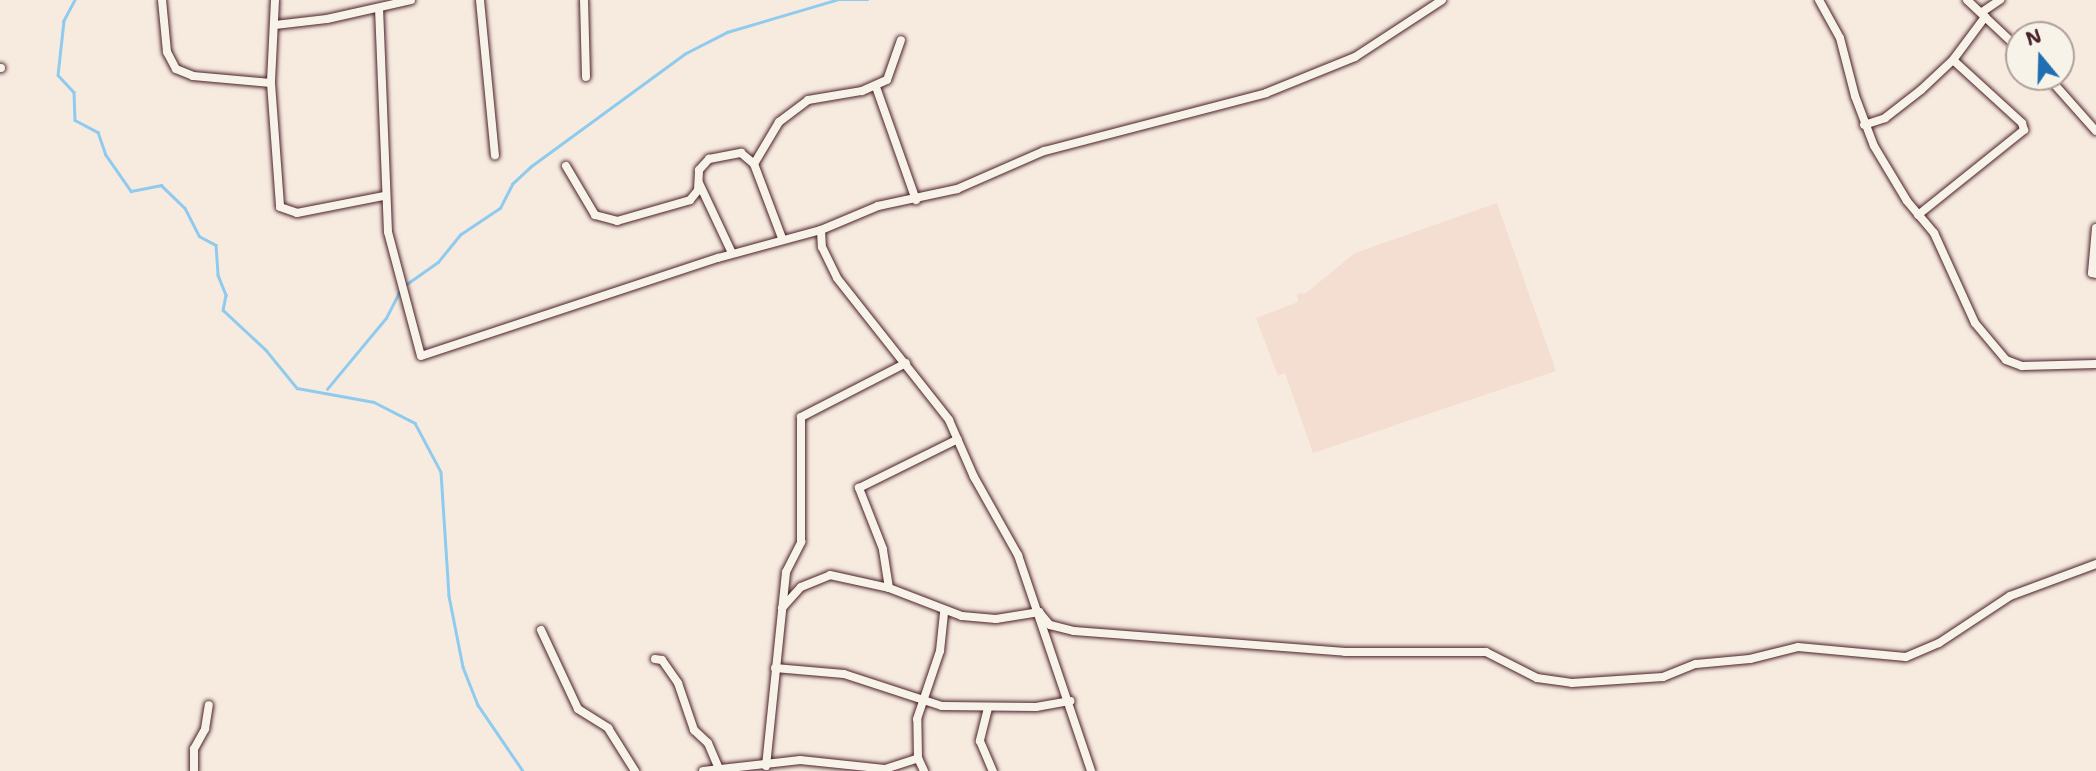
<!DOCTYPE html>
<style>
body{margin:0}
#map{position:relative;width:2096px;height:771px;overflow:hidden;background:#f7ebdf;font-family:"Shantell Sans",sans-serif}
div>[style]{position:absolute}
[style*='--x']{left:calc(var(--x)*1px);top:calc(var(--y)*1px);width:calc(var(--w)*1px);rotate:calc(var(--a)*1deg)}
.built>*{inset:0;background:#f4ddd1}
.stream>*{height:2.5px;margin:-1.25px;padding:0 1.25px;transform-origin:1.25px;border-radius:1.25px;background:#8ecbee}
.roads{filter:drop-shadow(0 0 2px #4a1f2b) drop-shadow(0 0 2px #4a1f2b)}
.minor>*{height:8px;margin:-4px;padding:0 4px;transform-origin:4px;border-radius:4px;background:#f7f3e8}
span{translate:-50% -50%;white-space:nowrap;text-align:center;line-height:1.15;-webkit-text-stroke:7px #f7f3e8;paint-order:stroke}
.north{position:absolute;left:2005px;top:21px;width:70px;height:70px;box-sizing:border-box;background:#f7f3e8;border:2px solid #b29e9c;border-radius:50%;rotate:341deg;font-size:19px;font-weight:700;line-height:28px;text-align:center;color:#4a1f2b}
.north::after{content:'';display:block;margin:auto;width:24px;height:32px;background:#1f6fb2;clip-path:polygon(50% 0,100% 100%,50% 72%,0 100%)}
</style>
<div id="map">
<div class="built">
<div style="clip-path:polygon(1497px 203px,1556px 371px,1313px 453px,1285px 373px,1278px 376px,1256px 318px,1298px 302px,1297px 294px,1306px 293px,1355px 253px)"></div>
</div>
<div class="stream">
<div style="--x:75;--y:0;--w:24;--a:118"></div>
<div style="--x:64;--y:21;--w:54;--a:96.3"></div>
<div style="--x:58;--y:75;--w:23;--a:47"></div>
<div style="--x:74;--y:92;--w:28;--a:88"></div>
<div style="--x:75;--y:120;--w:26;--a:28"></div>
<div style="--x:98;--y:132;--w:24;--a:71"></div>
<div style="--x:106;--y:155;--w:44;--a:55.2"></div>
<div style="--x:131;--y:191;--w:31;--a:-11"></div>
<div style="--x:161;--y:185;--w:33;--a:44"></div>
<div style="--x:185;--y:208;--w:31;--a:63"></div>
<div style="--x:199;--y:236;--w:19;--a:28"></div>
<div style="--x:216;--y:245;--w:30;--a:86"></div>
<div style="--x:218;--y:275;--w:22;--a:68"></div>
<div style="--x:226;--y:295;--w:15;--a:101"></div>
<div style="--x:223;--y:310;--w:59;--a:42.9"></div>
<div style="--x:266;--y:350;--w:49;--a:50.8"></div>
<div style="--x:297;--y:388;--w:78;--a:10.3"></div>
<div style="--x:374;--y:402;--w:46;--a:27.1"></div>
<div style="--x:415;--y:423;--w:55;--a:62"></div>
<div style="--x:441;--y:472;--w:124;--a:86.3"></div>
<div style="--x:449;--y:596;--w:72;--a:78.8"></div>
<div style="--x:463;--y:667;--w:41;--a:68.5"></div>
<div style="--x:478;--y:705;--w:80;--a:55.7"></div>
<div style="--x:838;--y:0;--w:30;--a:0"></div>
<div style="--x:327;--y:389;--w:92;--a:-50.3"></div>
<div style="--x:386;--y:318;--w:34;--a:-63"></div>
<div style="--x:401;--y:288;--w:45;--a:-35.1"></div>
<div style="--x:438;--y:262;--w:36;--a:-51"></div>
<div style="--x:461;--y:234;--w:47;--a:-33.7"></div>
<div style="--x:500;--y:208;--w:27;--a:-63"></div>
<div style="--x:512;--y:184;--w:25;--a:-43"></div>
<div style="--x:530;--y:167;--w:193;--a:-36.2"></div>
<div style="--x:686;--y:53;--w:46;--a:-27.1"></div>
<div style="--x:727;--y:32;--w:114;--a:-16.4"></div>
</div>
<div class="roads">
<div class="minor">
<div style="--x:162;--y:0;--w:52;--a:84.5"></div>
<div style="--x:167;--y:52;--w:19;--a:62"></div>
<div style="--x:176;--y:69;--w:18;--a:22"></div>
<div style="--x:193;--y:76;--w:78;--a:5.1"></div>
<div style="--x:275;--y:0;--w:83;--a:92.8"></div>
<div style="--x:271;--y:83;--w:124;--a:85.8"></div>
<div style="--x:280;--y:207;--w:18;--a:19"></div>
<div style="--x:297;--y:213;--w:89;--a:-11.1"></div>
<div style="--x:480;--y:0;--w:156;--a:84.5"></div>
<div style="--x:584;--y:0;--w:77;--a:88.5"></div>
<div style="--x:1819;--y:0;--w:43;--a:61.1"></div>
<div style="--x:1840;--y:38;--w:60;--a:75.5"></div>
<div style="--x:1855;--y:96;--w:53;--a:69.2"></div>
<div style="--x:1874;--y:146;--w:64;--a:59"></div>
<div style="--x:1907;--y:201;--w:42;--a:49.8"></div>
<div style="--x:1934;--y:233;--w:99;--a:65.5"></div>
<div style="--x:1975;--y:323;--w:48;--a:50"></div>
<div style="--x:2006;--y:360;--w:17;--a:21"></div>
<div style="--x:2022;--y:366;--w:74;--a:-1.5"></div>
<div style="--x:1967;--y:0;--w:71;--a:43.3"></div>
<div style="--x:379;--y:8;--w:224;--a:87.7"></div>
<div style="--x:388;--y:232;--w:128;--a:75.1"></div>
<div style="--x:421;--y:356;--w:313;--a:-18.3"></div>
<div style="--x:718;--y:258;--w:107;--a:-15.2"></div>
<div style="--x:821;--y:230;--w:62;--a:-22.8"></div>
<div style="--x:878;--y:206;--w:81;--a:-12.1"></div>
<div style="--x:957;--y:189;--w:95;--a:-23.6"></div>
<div style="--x:1044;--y:151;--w:229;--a:-14.6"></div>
<div style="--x:1266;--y:93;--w:96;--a:-22"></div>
<div style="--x:1355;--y:57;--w:104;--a:-33.2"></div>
<div style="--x:1982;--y:12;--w:22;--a:-34"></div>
<div style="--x:275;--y:25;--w:52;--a:-6.6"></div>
<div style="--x:327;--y:19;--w:86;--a:-12.7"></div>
<div style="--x:0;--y:68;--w:1;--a:0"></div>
<div style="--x:2048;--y:77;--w:72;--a:48.4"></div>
<div style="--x:876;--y:87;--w:120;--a:70.5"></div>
<div style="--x:1864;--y:125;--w:22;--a:-18"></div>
<div style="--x:1885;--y:118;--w:46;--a:-37.9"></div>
<div style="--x:1921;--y:90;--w:44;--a:-43.2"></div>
<div style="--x:1953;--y:60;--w:54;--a:-53.3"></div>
<div style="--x:754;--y:164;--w:49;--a:-59.2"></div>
<div style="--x:779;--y:122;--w:36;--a:-37"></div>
<div style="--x:808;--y:100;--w:55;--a:-9.5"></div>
<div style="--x:862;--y:91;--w:27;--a:-24"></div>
<div style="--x:887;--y:80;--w:42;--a:-70.7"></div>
<div style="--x:566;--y:166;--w:57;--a:59.4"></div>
<div style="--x:595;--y:215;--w:23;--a:15"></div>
<div style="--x:617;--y:221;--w:76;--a:-16"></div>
<div style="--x:690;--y:200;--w:13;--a:-51"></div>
<div style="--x:698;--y:190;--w:20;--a:-87"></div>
<div style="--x:699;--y:170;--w:15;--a:-48"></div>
<div style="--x:709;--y:159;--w:33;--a:-11"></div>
<div style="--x:741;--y:153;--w:17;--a:40"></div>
<div style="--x:754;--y:164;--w:79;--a:69.3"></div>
<div style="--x:699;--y:183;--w:77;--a:64.8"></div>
<div style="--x:1918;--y:215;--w:136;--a:-38.7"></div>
<div style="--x:2024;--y:130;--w:7;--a:-106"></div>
<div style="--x:2022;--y:123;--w:93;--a:-137.6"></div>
<div style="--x:2096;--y:228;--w:45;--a:95.1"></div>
<div style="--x:2092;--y:273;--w:4;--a:14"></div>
<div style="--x:821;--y:230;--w:17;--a:87"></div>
<div style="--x:822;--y:247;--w:34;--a:64"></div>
<div style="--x:837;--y:278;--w:181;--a:51.7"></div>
<div style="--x:949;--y:420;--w:62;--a:66.3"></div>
<div style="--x:974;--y:477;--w:90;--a:60.6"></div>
<div style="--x:1018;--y:555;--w:228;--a:71.3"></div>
<div style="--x:889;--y:588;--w:39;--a:-99"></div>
<div style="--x:883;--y:549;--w:66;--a:-111.5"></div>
<div style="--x:859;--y:488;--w:110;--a:-26.3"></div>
<div style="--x:782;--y:608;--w:28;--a:-48"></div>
<div style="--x:801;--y:587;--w:31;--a:-22"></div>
<div style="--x:830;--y:575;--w:60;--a:12.4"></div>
<div style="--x:889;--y:588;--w:78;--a:21"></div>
<div style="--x:962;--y:616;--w:34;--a:5"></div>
<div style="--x:996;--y:619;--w:44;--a:-9.2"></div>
<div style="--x:1039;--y:612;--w:17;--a:50"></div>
<div style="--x:1050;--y:625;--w:25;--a:14"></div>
<div style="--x:1074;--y:631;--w:272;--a:4.4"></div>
<div style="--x:1345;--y:652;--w:141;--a:0"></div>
<div style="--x:1486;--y:652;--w:57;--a:27"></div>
<div style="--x:1537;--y:678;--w:35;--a:8"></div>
<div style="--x:1572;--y:683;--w:91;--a:-3.8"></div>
<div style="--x:1663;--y:677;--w:35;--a:-22"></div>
<div style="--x:1696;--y:664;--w:54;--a:-5.3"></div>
<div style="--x:1750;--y:659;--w:49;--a:-14"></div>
<div style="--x:1798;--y:647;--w:108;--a:5.3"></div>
<div style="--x:1906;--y:657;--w:36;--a:-23"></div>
<div style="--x:1939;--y:643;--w:85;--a:-33.5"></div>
<div style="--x:2010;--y:596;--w:92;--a:-20.4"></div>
<div style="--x:541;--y:630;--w:87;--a:64.9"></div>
<div style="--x:578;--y:709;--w:36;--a:32"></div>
<div style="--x:608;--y:728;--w:51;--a:57.9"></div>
<div style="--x:655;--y:659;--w:7;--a:8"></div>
<div style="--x:662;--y:660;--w:28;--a:55"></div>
<div style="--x:678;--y:683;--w:50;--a:71.2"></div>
<div style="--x:694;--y:730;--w:19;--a:43"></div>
<div style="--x:708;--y:743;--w:26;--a:67"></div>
<div style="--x:775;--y:668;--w:69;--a:5"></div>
<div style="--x:844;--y:674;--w:103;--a:18.1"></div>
<div style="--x:942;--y:706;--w:94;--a:0.6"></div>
<div style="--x:1036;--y:707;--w:35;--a:-10"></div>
<div style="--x:988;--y:708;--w:34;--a:104"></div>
<div style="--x:980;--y:741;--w:33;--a:67"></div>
<div style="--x:766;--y:766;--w:195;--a:-84.1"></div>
<div style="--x:786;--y:572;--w:34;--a:-63"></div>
<div style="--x:801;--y:542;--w:125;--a:-90"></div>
<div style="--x:801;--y:417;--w:118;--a:-27.2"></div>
<div style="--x:194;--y:771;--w:22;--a:-90"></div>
<div style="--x:194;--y:749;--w:23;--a:-61"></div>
<div style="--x:205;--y:729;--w:24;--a:-81"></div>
<div style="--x:703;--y:771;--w:98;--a:-6.5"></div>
<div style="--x:800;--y:760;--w:85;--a:6"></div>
<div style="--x:885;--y:769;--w:35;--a:-18"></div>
<div style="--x:924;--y:771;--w:14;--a:-115"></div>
<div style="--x:918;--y:758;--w:39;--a:-91"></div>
<div style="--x:917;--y:719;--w:72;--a:-71.3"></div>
<div style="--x:940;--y:651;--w:39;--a:-84"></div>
</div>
</div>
<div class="north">N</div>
</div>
